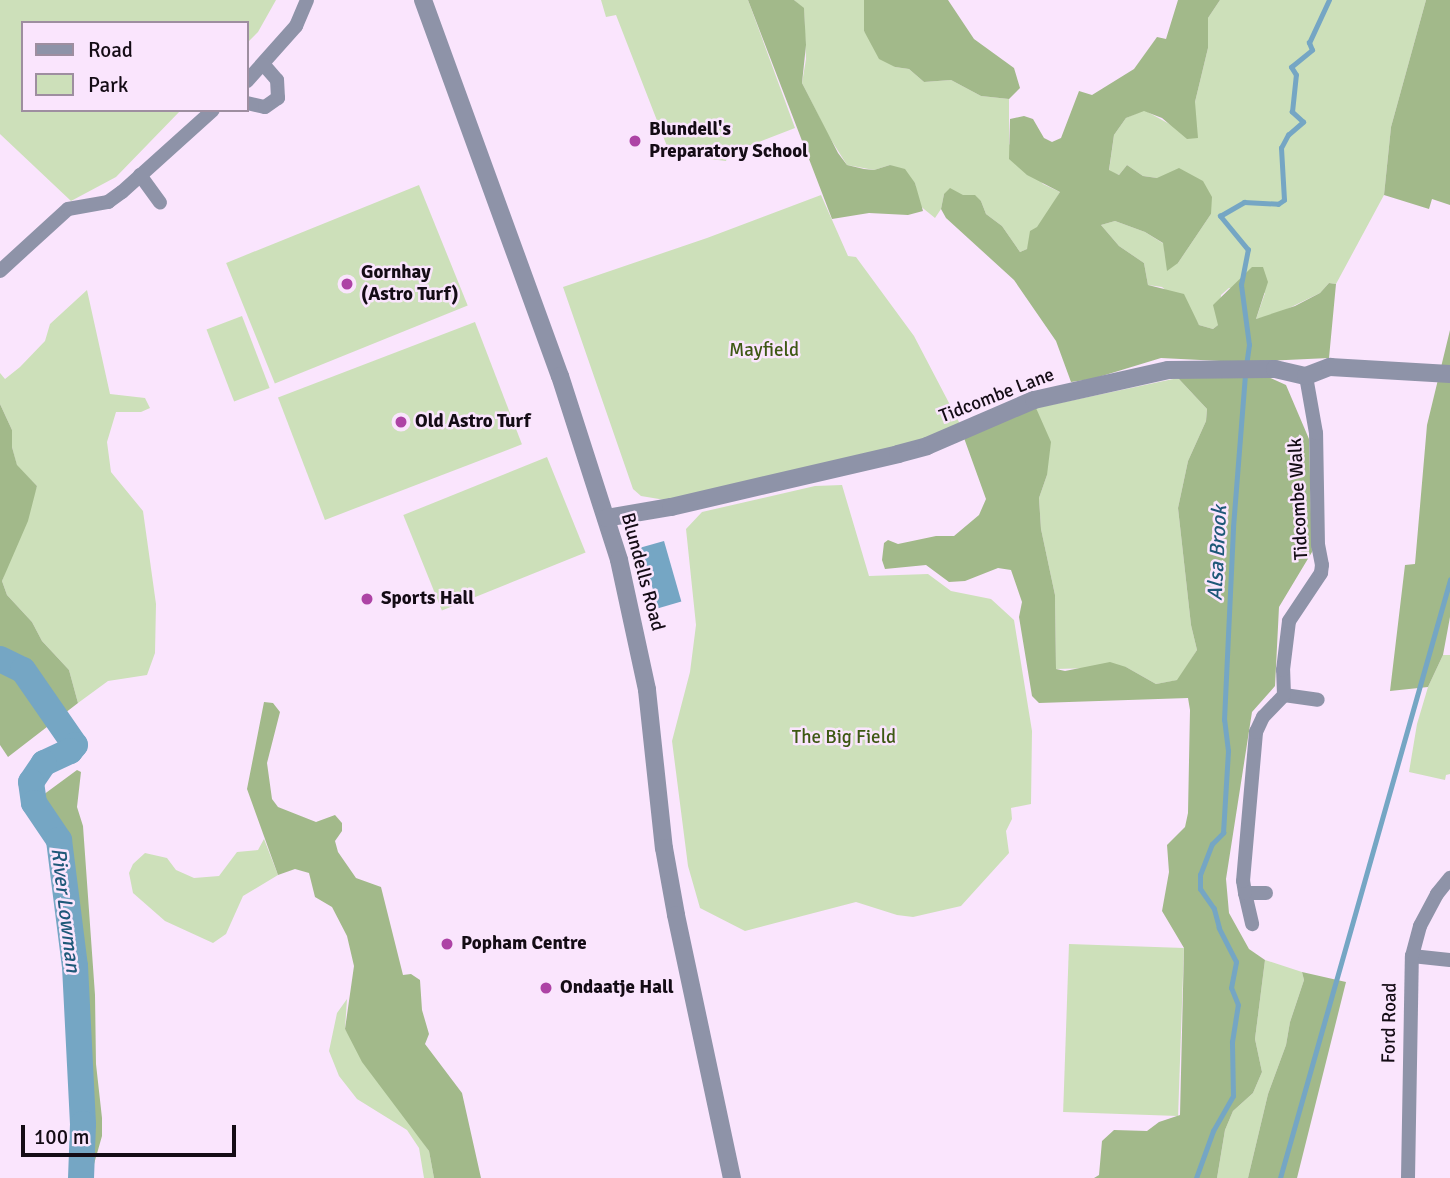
<!DOCTYPE html>
<style>
body{margin:0}
#map{position:relative;width:1450px;height:1178px;overflow:hidden;background:#fae5fd;font-family:Signika,sans-serif}
div>[style]{position:absolute}
[style*='--x']{left:calc(var(--x)*1px);top:calc(var(--y)*1px);width:calc(var(--w)*1px);rotate:calc(var(--a)*1deg)}
.green>*{inset:0;background:#cde0ba;transform-origin:0 0}
.forest>*{inset:0;background:#a2b98a}
.water>*{inset:0;background:#75a6c4;transform-origin:0 0}
.stream>*{height:4.5px;margin:-2.25px;padding:0 2.25px;transform-origin:2.25px;border-radius:2.25px;background:#75a6c4}
.river>*{height:26px;margin:-13px;padding:0 13px;transform-origin:13px;border-radius:13px;background:#75a6c4}
.minor>*{height:14px;margin:-7px;padding:0 7px;transform-origin:7px;border-radius:7px;background:#8e93a8}
.tertiary>*{height:18px;margin:-9px;padding:0 9px;transform-origin:9px;border-radius:9px;background:#8e93a8}
.dots>*{width:19px;height:19px;translate:-50% -50%;box-sizing:border-box;border:4px solid #fae5fd;border-radius:50%}
span{translate:-50% -50%;white-space:nowrap;text-align:center;line-height:1.15;-webkit-text-stroke:5px #fae5fd;paint-order:stroke}
.poi-label{font-size:19px;color:#140c15;font-weight:700}
.left{translate:0 -50%;text-align:left}
.park-label{font-size:19px;color:#3e5814}
.street-label{font-size:19px;color:#140c15}
.water-label{font-size:21px;color:#1e5878;font-style:italic}
.legend{position:absolute;left:21px;top:21px;width:228px;height:91px;box-sizing:border-box;background:#fae5fd;border:2px solid #9e8ea0;margin:0;padding:9px 12px;list-style:none;font-size:21px;color:#140c15}
.legend li{display:flex;align-items:center;gap:14px;height:35px}
.legend b{width:35px;border:2px solid #9e8ea0}
.scale{position:absolute;left:21px;top:1125px;width:215px;height:32px;box-sizing:border-box;border:4px solid #140c15;border-top:0;padding-left:9px;font-size:21px;line-height:24px;white-space:nowrap;color:#140c15;-webkit-text-stroke:5px #fae5fd;paint-order:stroke}
</style>
<div id="map">
<div class="green">
<div style="clip-path:polygon(0 0,276px 0,258px 32px,247px 43px,247px 23px,23px 23px,23px 110px,181px 110px,116px 177px,71px 201px,0 134px)"></div>
<div style="clip-path:polygon(601px 0,748px 0,795px 128px,728px 154px,726px 161px,670px 154px,616px 15px,606px 17px)"></div>
<div style="clip-path:polygon(794px 0,864px 0,864px 31px,895px 67px,909px 69px,924px 82px,951px 80px,981px 96px,1009px 99px,1009px 144px,1043px 184px,1060px 192px,1027px 249px,1020px 252px,1002px 226px,986px 214px,981px 201px,963px 195px,944px 194px,941px 209px,935px 218px,919px 205px,915px 183px,890px 165px,874px 170px,847px 165px,828px 135px,802px 83px,806px 59px,804px 9px)"></div>
<div style="clip-path:polygon(1220px 0,1426px 0,1391px 127px,1384px 195px,1336px 284px,1329px 283px,1320px 293px,1277px 314px,1256px 319px,1265px 293px,1229px 288px,1221px 295px,1218px 325px,1213px 329px,1199px 325px,1191px 311px,1162px 287px,1148px 285px,1144px 263px,1119px 246px,1101px 225px,1115px 221px,1145px 232px,1164px 244px,1165px 256px,1178px 263px,1211px 214px,1157px 178px,1143px 176px,1127px 165px,1119px 175px,1109px 171px,1114px 135px,1126px 118px,1144px 110px,1173px 126px,1195px 102px,1208px 48px,1208px 18px)"></div>
<div style="left:419px;top:185px;width:130px;height:208px;rotate:68deg"></div>
<div style="clip-path:polygon(821px 195px,848px 256px,856px 257px,914px 336px,960px 424px,924px 440px,671px 501px,641px 496px,633px 489px,563px 287px,707px 238px)"></div>
<div style="clip-path:polygon(87px 290px,110px 394px,145px 398px,150px 408px,141px 412px,116px 412px,107px 442px,111px 472px,143px 511px,156px 604px,155px 653px,147px 675px,108px 681px,78px 703px,69px 670px,42px 641px,32px 622px,7px 595px,2px 581px,37px 486px,17px 466px,12px 447px,12px 430px,0 404px,0 373px,5px 379px,20px 367px,45px 341px,50px 324px)"></div>
<div style="left:242px;top:316px;width:77px;height:38px;rotate:69deg"></div>
<div style="left:475px;top:322px;width:131px;height:211px;rotate:69deg"></div>
<div style="clip-path:polygon(1178px 378px,1207px 409px,1206px 421px,1188px 461px,1178px 508px,1191px 625px,1197px 650px,1178px 680px,1156px 684px,1126px 667px,1056px 669px,1055px 595px,1041px 529px,1039px 498px,1047px 475px,1036px 408px)"></div>
<div style="left:547px;top:457px;width:103px;height:155px;rotate:68deg"></div>
<div style="clip-path:polygon(842px 485px,869px 576px,928px 574px,951px 591px,991px 599px,1014px 620px,1032px 731px,1031px 804px,1011px 808px,1012px 819px,1006px 831px,1009px 853px,961px 906px,913px 917px,897px 915px,856px 902px,745px 931px,700px 908px,688px 866px,672px 741px,690px 672px,696px 625px,686px 529px,702px 512px,815px 486px)"></div>
<div style="clip-path:polygon(1443px 655px,1450px 655px,1450px 774px,1446px 775px,1445px 780px,1409px 772px,1417px 724px,1428px 687px)"></div>
<div style="clip-path:polygon(264px 839px,278px 875px,243px 896px,226px 934px,213px 943px,165px 921px,133px 893px,129px 873px,133px 864px,145px 853px,167px 858px,176px 870px,194px 878px,219px 876px,237px 852px,258px 850px)"></div>
<div style="left:1069px;top:944px;width:115px;height:168px;rotate:2deg"></div>
<div style="clip-path:polygon(1265px 960px,1302px 972px,1304px 980px,1290px 1022px,1286px 1045px,1268px 1094px,1248px 1178px,1217px 1178px,1225px 1130px,1233px 1111px,1253px 1093px,1262px 1072px,1255px 1039px)"></div>
<div style="clip-path:polygon(347px 999px,345px 1029px,429px 1151px,434px 1178px,424px 1178px,419px 1148px,407px 1130px,357px 1099px,339px 1076px,329px 1051px,337px 1013px)"></div>
</div>
<div class="forest">
<div style="clip-path:polygon(748px 0,794px 0,804px 8px,806px 45px,802px 83px,838px 153px,847px 165px,864px 169px,874px 170px,890px 165px,905px 169px,915px 183px,923px 211px,908px 215px,869px 213px,832px 219px)"></div>
<div style="clip-path:polygon(864px 0,948px 0,974px 39px,1014px 68px,1020px 88px,1009px 99px,981px 96px,951px 80px,924px 82px,909px 69px,895px 67px,879px 59px,864px 31px)"></div>
<div style="clip-path:polygon(1178px 0,1220px 0,1208px 18px,1208px 48px,1195px 102px,1198px 138px,1187px 139px,1162px 118px,1144px 111px,1126px 118px,1114px 135px,1109px 170px,1119px 175px,1127px 165px,1143px 176px,1157px 178px,1179px 168px,1203px 181px,1212px 197px,1211px 214px,1178px 263px,1167px 271px,1163px 243px,1145px 232px,1115px 221px,1101px 225px,1119px 246px,1144px 263px,1148px 285px,1184px 294px,1199px 325px,1213px 329px,1218px 325px,1213px 305px,1252px 267px,1263px 267px,1268px 282px,1256px 319px,1295px 306px,1320px 293px,1329px 283px,1336px 284px,1329px 358px,1240px 362px,1161px 358px,1092px 379px,1071px 382px,1056px 341px,1014px 280px,946px 218px,941px 209px,944px 194px,950px 188px,963px 195px,975px 195px,981px 201px,986px 214px,1002px 226px,1020px 252px,1027px 249px,1030px 231px,1037px 227px,1060px 192px,1027px 175px,1009px 159px,1010px 119px,1024px 116px,1033px 119px,1044px 138px,1052px 142px,1061px 138px,1079px 91px,1092px 95px,1134px 69px,1157px 37px,1166px 39px)"></div>
<div style="clip-path:polygon(1426px 0,1450px 0,1450px 205px,1432px 199px,1429px 209px,1384px 195px,1391px 127px)"></div>
<div style="clip-path:polygon(1450px 330px,1450px 617px,1443px 655px,1428px 687px,1390px 691px,1405px 565px,1415px 564px,1427px 425px)"></div>
<div style="clip-path:polygon(1266px 376px,1286px 385px,1309px 439px,1312px 552px,1279px 607px,1275px 686px,1252px 712px,1226px 879px,1229px 913px,1249px 949px,1265px 960px,1255px 1039px,1262px 1072px,1253px 1093px,1233px 1111px,1225px 1130px,1217px 1178px,1094px 1178px,1099px 1175px,1102px 1141px,1114px 1130px,1147px 1131px,1159px 1122px,1180px 1115px,1184px 948px,1162px 911px,1169px 872px,1167px 845px,1185px 827px,1188px 813px,1190px 710px,1188px 698px,1039px 703px,1032px 696px,1019px 617px,1022px 602px,1011px 570px,998px 568px,965px 581px,949px 582px,926px 565px,885px 569px,882px 560px,884px 543px,888px 540px,898px 544px,936px 536px,954px 536px,979px 515px,986px 499px,964px 438px,1036px 408px,1051px 442px,1047px 475px,1039px 498px,1041px 529px,1055px 595px,1056px 669px,1065px 671px,1110px 662px,1126px 667px,1156px 684px,1177px 680px,1197px 650px,1191px 625px,1178px 508px,1188px 461px,1206px 421px,1207px 409px,1178px 378px)"></div>
<div style="clip-path:polygon(0 404px,12px 430px,12px 447px,17px 465px,37px 486px,28px 521px,2px 581px,7px 595px,32px 622px,42px 641px,69px 670px,78px 703px,8px 757px,0 745px)"></div>
<div style="clip-path:polygon(264px 702px,273px 703px,280px 712px,267px 763px,272px 799px,278px 807px,316px 822px,335px 815px,342px 823px,342px 831px,335px 841px,338px 852px,356px 878px,381px 887px,403px 975px,411px 974px,420px 980px,422px 1010px,429px 1034px,425px 1044px,462px 1093px,481px 1178px,434px 1178px,429px 1151px,362px 1062px,345px 1029px,354px 966px,347px 936px,332px 907px,315px 897px,309px 873px,295px 869px,278px 875px,247px 789px)"></div>
<div style="clip-path:polygon(77px 770px,81px 772px,77px 807px,83px 826px,95px 995px,96px 1064px,102px 1118px,102px 1136px,90px 1178px,85px 1178px,88px 1133px,77px 937px,66px 851px,59px 827px,47px 812px,43px 795px)"></div>
<div style="clip-path:polygon(1302px 972px,1346px 982px,1297px 1178px,1248px 1178px,1268px 1094px,1286px 1045px,1290px 1022px,1304px 980px)"></div>
</div>
<div class="water">
<div style="left:664px;top:541px;width:63px;height:24px;rotate:74deg"></div>
</div>
<div class="stream">
<div style="--x:1246;--y:366;--w:21;--a:-82"></div>
<div style="--x:1249;--y:345;--w:61;--a:-97.6"></div>
<div style="--x:1241;--y:285;--w:36;--a:-79"></div>
<div style="--x:1248;--y:250;--w:44;--a:-129.5"></div>
<div style="--x:1220;--y:216;--w:28;--a:-30"></div>
<div style="--x:1244;--y:202;--w:34;--a:3"></div>
<div style="--x:1278;--y:204;--w:7;--a:-34"></div>
<div style="--x:1284;--y:200;--w:52;--a:-93.3"></div>
<div style="--x:1281;--y:148;--w:15;--a:-62"></div>
<div style="--x:1288;--y:135;--w:20;--a:-41"></div>
<div style="--x:1303;--y:122;--w:15;--a:-138"></div>
<div style="--x:1292;--y:112;--w:37;--a:-84"></div>
<div style="--x:1296;--y:75;--w:9;--a:-122"></div>
<div style="--x:1291;--y:67;--w:27;--a:-39"></div>
<div style="--x:1312;--y:50;--w:8;--a:-113"></div>
<div style="--x:1309;--y:43;--w:47;--a:-65.1"></div>
<div style="--x:1196;--y:1178;--w:50;--a:-70.1"></div>
<div style="--x:1213;--y:1131;--w:40;--a:-60.3"></div>
<div style="--x:1233;--y:1096;--w:54;--a:-91.1"></div>
<div style="--x:1232;--y:1042;--w:37;--a:-81"></div>
<div style="--x:1238;--y:1005;--w:18;--a:-112"></div>
<div style="--x:1231;--y:988;--w:26;--a:-79"></div>
<div style="--x:1236;--y:962;--w:38;--a:-117"></div>
<div style="--x:1219;--y:928;--w:20;--a:-105"></div>
<div style="--x:1214;--y:909;--w:24;--a:-125"></div>
<div style="--x:1200;--y:889;--w:14;--a:-90"></div>
<div style="--x:1200;--y:875;--w:33;--a:-69"></div>
<div style="--x:1212;--y:844;--w:16;--a:-45"></div>
<div style="--x:1223;--y:833;--w:82;--a:-86.5"></div>
<div style="--x:1228;--y:751;--w:31;--a:-97"></div>
<div style="--x:1224;--y:720;--w:193;--a:-87.3"></div>
<div style="--x:1233;--y:527;--w:152;--a:-85.5"></div>
<div style="--x:1280;--y:1178;--w:622;--a:-74.13"></div>
</div>
<div class="river">
<div style="--x:0;--y:659;--w:25;--a:26"></div>
<div style="--x:23;--y:670;--w:91;--a:55.3"></div>
<div style="--x:75;--y:745;--w:8;--a:130"></div>
<div style="--x:70;--y:751;--w:29;--a:155"></div>
<div style="--x:44;--y:763;--w:23;--a:124"></div>
<div style="--x:31;--y:782;--w:21;--a:82"></div>
<div style="--x:34;--y:803;--w:45;--a:56"></div>
<div style="--x:59;--y:840;--w:127;--a:82.8"></div>
<div style="--x:75;--y:966;--w:158;--a:87.1"></div>
<div style="--x:83;--y:1124;--w:54;--a:92.1"></div>
</div>
<div class="minor">
<div style="--x:247;--y:81;--w:74;--a:-48.3"></div>
<div style="--x:296;--y:26;--w:28;--a:-67"></div>
<div style="--x:247;--y:103;--w:18;--a:13"></div>
<div style="--x:265;--y:107;--w:16;--a:-35"></div>
<div style="--x:278;--y:98;--w:18;--a:-93"></div>
<div style="--x:277;--y:80;--w:20;--a:-131"></div>
<div style="--x:140;--y:175;--w:34;--a:54"></div>
<div style="--x:0;--y:271;--w:92;--a:-42.4"></div>
<div style="--x:68;--y:209;--w:41;--a:-9.9"></div>
<div style="--x:108;--y:202;--w:17;--a:-36"></div>
<div style="--x:122;--y:192;--w:122;--a:-42"></div>
<div style="--x:1284;--y:695;--w:34;--a:8"></div>
<div style="--x:1245;--y:893;--w:32;--a:77"></div>
<div style="--x:1266;--y:893;--w:21;--a:180"></div>
<div style="--x:1245;--y:893;--w:12;--a:-99"></div>
<div style="--x:1243;--y:881;--w:150;--a:-85"></div>
<div style="--x:1256;--y:732;--w:17;--a:-65"></div>
<div style="--x:1263;--y:717;--w:30;--a:-46"></div>
<div style="--x:1284;--y:695;--w:25;--a:-92"></div>
<div style="--x:1283;--y:670;--w:49;--a:-83"></div>
<div style="--x:1289;--y:621;--w:58;--a:-56.3"></div>
<div style="--x:1321;--y:573;--w:8;--a:-83"></div>
<div style="--x:1322;--y:565;--w:20;--a:-101"></div>
<div style="--x:1318;--y:545;--w:112;--a:-91"></div>
<div style="--x:1316;--y:433;--w:58;--a:-100"></div>
<div style="--x:1412;--y:956;--w:38;--a:6"></div>
<div style="--x:1408;--y:1178;--w:222;--a:-89"></div>
<div style="--x:1412;--y:956;--w:31;--a:-75"></div>
<div style="--x:1420;--y:926;--w:36;--a:-62"></div>
<div style="--x:1437;--y:894;--w:21;--a:-51"></div>
</div>
<div class="tertiary">
<div style="--x:423;--y:0;--w:400;--a:70"></div>
<div style="--x:560;--y:376;--w:193;--a:72.2"></div>
<div style="--x:619;--y:560;--w:133;--a:77.8"></div>
<div style="--x:647;--y:690;--w:159;--a:83.9"></div>
<div style="--x:664;--y:848;--w:68;--a:79.8"></div>
<div style="--x:676;--y:915;--w:269;--a:78"></div>
<div style="--x:606;--y:518;--w:66;--a:-9.6"></div>
<div style="--x:671;--y:507;--w:233;--a:-13.1"></div>
<div style="--x:898;--y:454;--w:30;--a:-15"></div>
<div style="--x:927;--y:446;--w:116;--a:-23.3"></div>
<div style="--x:1034;--y:400;--w:137;--a:-12.6"></div>
<div style="--x:1168;--y:370;--w:107;--a:-0.5"></div>
<div style="--x:1275;--y:369;--w:32;--a:13"></div>
<div style="--x:1306;--y:376;--w:26;--a:-21"></div>
<div style="--x:1330;--y:367;--w:120;--a:3.3"></div>
</div>
<div class="dots">
<div style="left:635px;top:141px;background:#ad43a5"></div>
<div style="left:347px;top:284px;background:#ad43a5"></div>
<div style="left:401px;top:422px;background:#ad43a5"></div>
<div style="left:367px;top:599px;background:#ad43a5"></div>
<div style="left:447px;top:944px;background:#ad43a5"></div>
<div style="left:546px;top:988px;background:#ad43a5"></div>
</div>
<div class="poi-label">
<span class="left" style="left:649px;top:141px">Blundell's<br>Preparatory School</span>
<span class="left" style="left:361px;top:284px">Gornhay<br>(Astro Turf)</span>
<span class="left" style="left:415px;top:422px">Old Astro Turf</span>
<span class="left" style="left:381px;top:599px">Sports Hall</span>
<span class="left" style="left:461px;top:944px">Popham Centre</span>
<span class="left" style="left:560px;top:988px">Ondaatje Hall</span>
</div>
<div class="park-label">
<span style="left:764px;top:351px">Mayfield</span>
<span style="left:844px;top:738px">The Big Field</span>
</div>
<div class="street-label">
<span style="left:997px;top:396px;rotate:-21deg">Tidcombe Lane</span>
<span style="left:1299px;top:499px;rotate:-93deg">Tidcombe Walk</span>
<span style="left:642px;top:572px;rotate:75deg">Blundells Road</span>
<span style="left:1390px;top:1023px;rotate:-89deg">Ford Road</span>
</div>
<div class="water-label">
<span style="left:1217px;top:553px;rotate:-87deg">Alsa Brook</span>
<span style="left:66px;top:910px;rotate:83deg">River Lowman</span>
</div>
<ul class="legend">
<li><b style="height:9px;background:#8e93a8"></b>Road</li>
<li><b style="height:19px;background:#cde0ba"></b>Park</li>
</ul>
<div class="scale">100 m</div>
</div>
